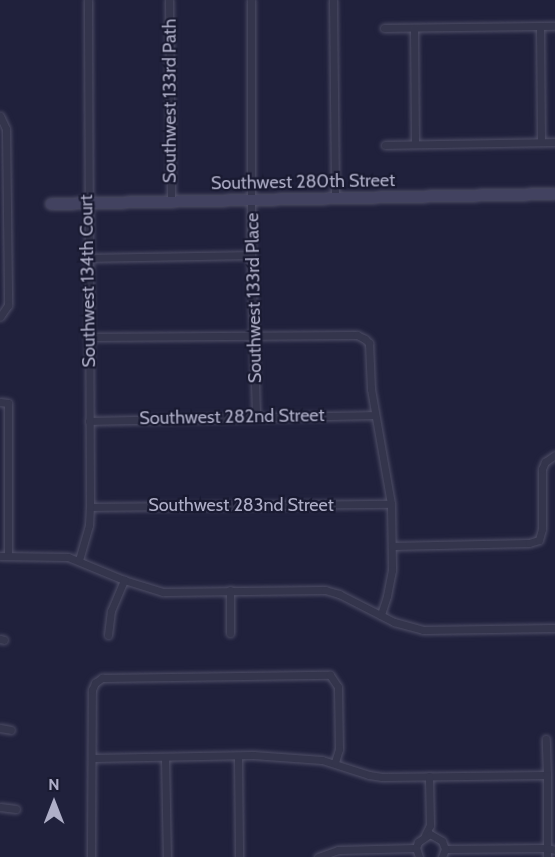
<!DOCTYPE html>
<style>
body{margin:0}
#map{position:relative;width:555px;height:857px;overflow:hidden;background:#20213c;font-family:Cabin,sans-serif}
div>[style]{position:absolute}
[style*='--x']{left:calc(var(--x)*1px);top:calc(var(--y)*1px);width:calc(var(--w)*1px);rotate:calc(var(--a)*1deg)}
.roads{filter:drop-shadow(0 0 2px #4f4f67) drop-shadow(0 0 2px #4f4f67)}
.street>*{height:7px;margin:-3.5px;padding:0 3.5px;transform-origin:3.5px;border-radius:3.5px;background:#34354c}
.secondary>*{height:10px;margin:-5px;padding:0 5px;transform-origin:5px;border-radius:5px;background:#424260}
span{translate:-50% -50%;white-space:nowrap;text-align:center;line-height:1.15;-webkit-text-stroke:4.5px #191a31;paint-order:stroke}
.street-label{font-size:18px;color:#afafc8}
.north{position:absolute;left:24px;top:773px;width:60px;height:60px;-webkit-text-stroke:4px #191a31;paint-order:stroke;rotate:0deg;font-size:16px;font-weight:700;line-height:24px;text-align:center;color:#afafc8}
.north::after{content:'';display:block;margin:auto;width:21px;height:27px;background:#afafc8;clip-path:polygon(50% 0,100% 100%,50% 72%,0 100%)}
</style>
<div id="map">
<div class="roads">
<div class="street">
<div style="--x:169;--y:0;--w:201;--a:89.4"></div>
<div style="--x:251;--y:0;--w:255;--a:90"></div>
<div style="--x:251;--y:255;--w:161;--a:88.2"></div>
<div style="--x:333;--y:0;--w:197;--a:89.4"></div>
<div style="--x:540;--y:26;--w:116;--a:89.5"></div>
<div style="--x:384;--y:28;--w:171;--a:-0.7"></div>
<div style="--x:414;--y:28;--w:116;--a:89.5"></div>
<div style="--x:0;--y:116;--w:14;--a:65"></div>
<div style="--x:6;--y:129;--w:176;--a:89.3"></div>
<div style="--x:8;--y:305;--w:14;--a:124"></div>
<div style="--x:385;--y:145;--w:170;--a:-1"></div>
<div style="--x:87;--y:258;--w:164;--a:-1"></div>
<div style="--x:88;--y:337;--w:269;--a:-0.4"></div>
<div style="--x:357;--y:335;--w:9;--a:27"></div>
<div style="--x:365;--y:339;--w:6;--a:45"></div>
<div style="--x:369;--y:343;--w:46;--a:87.5"></div>
<div style="--x:371;--y:389;--w:117;--a:80.1"></div>
<div style="--x:391;--y:504;--w:66;--a:89.1"></div>
<div style="--x:392;--y:570;--w:26;--a:101"></div>
<div style="--x:387;--y:596;--w:20;--a:108"></div>
<div style="--x:0;--y:402;--w:8;--a:7"></div>
<div style="--x:8;--y:403;--w:152;--a:90"></div>
<div style="--x:89;--y:421;--w:286;--a:-1.2"></div>
<div style="--x:90;--y:507;--w:301;--a:-0.6"></div>
<div style="--x:392;--y:546;--w:137;--a:-1.3"></div>
<div style="--x:529;--y:543;--w:10;--a:-17"></div>
<div style="--x:539;--y:540;--w:11;--a:-75"></div>
<div style="--x:542;--y:529;--w:60;--a:-90"></div>
<div style="--x:542;--y:469;--w:8;--a:-67"></div>
<div style="--x:545;--y:462;--w:12;--a:-35"></div>
<div style="--x:0;--y:556;--w:68;--a:0.8"></div>
<div style="--x:68;--y:557;--w:61;--a:22.3"></div>
<div style="--x:124;--y:580;--w:41;--a:17.1"></div>
<div style="--x:163;--y:592;--w:162;--a:-0.7"></div>
<div style="--x:325;--y:590;--w:15;--a:16"></div>
<div style="--x:339;--y:594;--w:62;--a:27"></div>
<div style="--x:394;--y:622;--w:30;--a:15"></div>
<div style="--x:423;--y:630;--w:132;--a:-0.9"></div>
<div style="--x:79;--y:560;--w:36;--a:-74"></div>
<div style="--x:89;--y:525;--w:18;--a:-87"></div>
<div style="--x:90;--y:507;--w:507;--a:-90.23"></div>
<div style="--x:230;--y:633;--w:43;--a:-90"></div>
<div style="--x:108;--y:635;--w:24;--a:-83"></div>
<div style="--x:111;--y:611;--w:34;--a:-67"></div>
<div style="--x:0;--y:639;--w:4;--a:14"></div>
<div style="--x:0;--y:728;--w:11;--a:10"></div>
<div style="--x:238;--y:756;--w:101;--a:89.4"></div>
<div style="--x:165;--y:757;--w:100;--a:88.9"></div>
<div style="--x:93;--y:758;--w:160;--a:-1.1"></div>
<div style="--x:253;--y:755;--w:69;--a:4.1"></div>
<div style="--x:322;--y:760;--w:49;--a:17.7"></div>
<div style="--x:369;--y:775;--w:13;--a:9"></div>
<div style="--x:382;--y:777;--w:165;--a:-0.7"></div>
<div style="--x:547;--y:775;--w:36;--a:-92"></div>
<div style="--x:547;--y:775;--w:82;--a:90"></div>
<div style="--x:0;--y:807;--w:16;--a:7"></div>
<div style="--x:425;--y:835;--w:11;--a:-63"></div>
<div style="--x:430;--y:825;--w:49;--a:-91.2"></div>
<div style="--x:445;--y:849;--w:102;--a:-0.6"></div>
<div style="--x:547;--y:848;--w:8;--a:14"></div>
<div style="--x:91;--y:857;--w:167;--a:-89.7"></div>
<div style="--x:92;--y:690;--w:8;--a:-67"></div>
<div style="--x:95;--y:683;--w:9;--a:-36"></div>
<div style="--x:102;--y:678;--w:228;--a:-0.8"></div>
<div style="--x:330;--y:675;--w:14;--a:56"></div>
<div style="--x:338;--y:687;--w:62;--a:89.1"></div>
<div style="--x:339;--y:749;--w:14;--a:107"></div>
<div style="--x:318;--y:857;--w:21;--a:-19"></div>
<div style="--x:338;--y:850;--w:78;--a:-1.5"></div>
<div style="--x:419;--y:857;--w:9;--a:-108"></div>
<div style="--x:416;--y:848;--w:6;--a:-72"></div>
<div style="--x:418;--y:842;--w:14;--a:-34"></div>
<div style="--x:430;--y:834;--w:14;--a:30"></div>
<div style="--x:442;--y:841;--w:9;--a:69"></div>
<div style="--x:445;--y:849;--w:9;--a:111"></div>
</div>
<div class="secondary">
<div style="--x:51;--y:204;--w:504;--a:-1.14"></div>
</div>
</div>
<div class="street-label">
<span style="left:170px;top:101px;rotate:-90deg">Southwest 133rd Path</span>
<span style="left:303px;top:182px;rotate:-1deg">Southwest 280th Street</span>
<span style="left:88px;top:281px;rotate:-91deg">Southwest 134th Court</span>
<span style="left:254px;top:298px;rotate:-91deg">Southwest 133rd Place</span>
<span style="left:232px;top:417px;rotate:-1deg">Southwest 282nd Street</span>
<span style="left:241px;top:505px">Southwest 283nd Street</span>
</div>
<div class="north">N</div>
</div>
